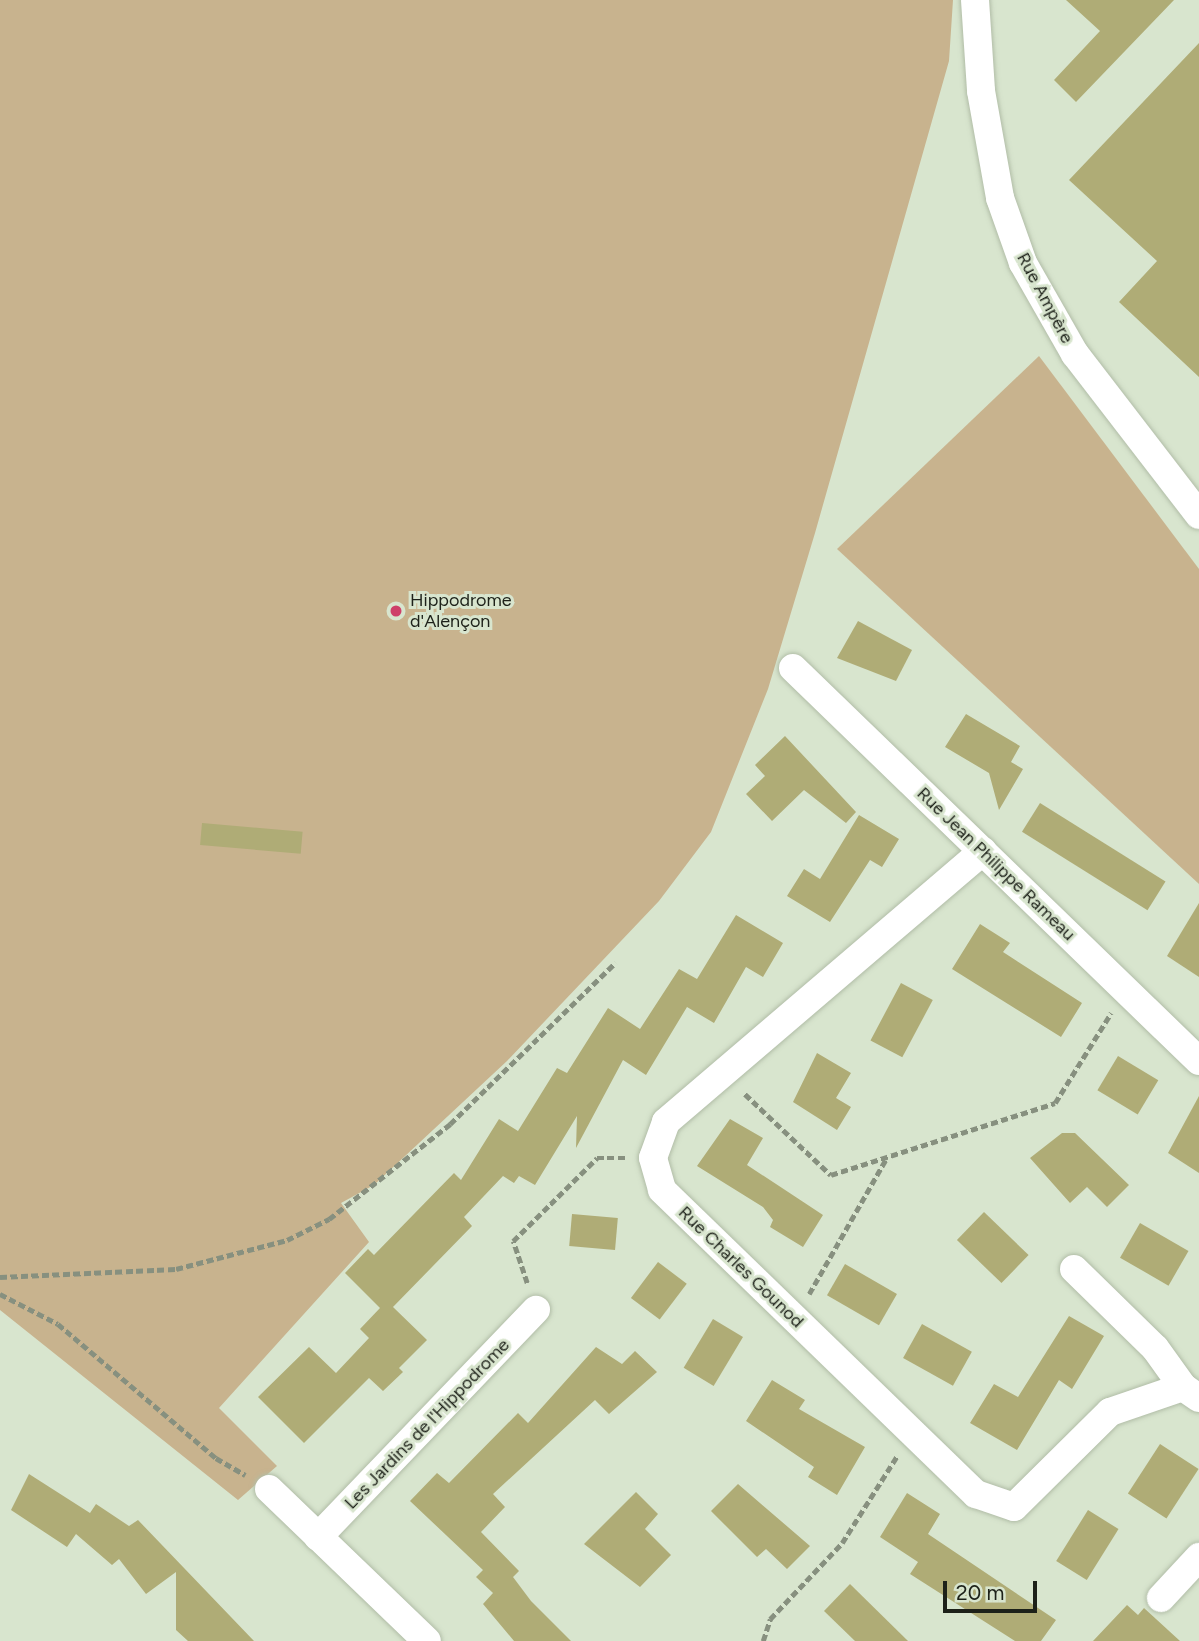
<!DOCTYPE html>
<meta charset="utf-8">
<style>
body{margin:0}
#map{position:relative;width:1199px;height:1641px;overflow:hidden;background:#d8e5ce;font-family:Figtree,sans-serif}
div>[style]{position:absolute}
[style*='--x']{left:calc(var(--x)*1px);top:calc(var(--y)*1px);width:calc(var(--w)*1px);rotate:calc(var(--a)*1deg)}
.green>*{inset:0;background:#c8b38e}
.building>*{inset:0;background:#afac76;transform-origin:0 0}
.path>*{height:4.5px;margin-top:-2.25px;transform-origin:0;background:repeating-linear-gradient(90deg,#87907f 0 7px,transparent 0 10.5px)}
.roads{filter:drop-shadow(0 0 2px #b1bda7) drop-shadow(0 0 2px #b1bda7)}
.minor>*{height:28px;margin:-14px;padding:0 14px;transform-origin:14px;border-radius:14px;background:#fff}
.dots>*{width:19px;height:19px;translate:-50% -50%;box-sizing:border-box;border:4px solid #d8e5ce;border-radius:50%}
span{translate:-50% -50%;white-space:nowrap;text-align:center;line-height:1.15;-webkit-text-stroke:6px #d8e5ce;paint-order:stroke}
.street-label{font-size:18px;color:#1d2119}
.poi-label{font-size:18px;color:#1d2119}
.left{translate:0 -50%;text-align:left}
.scale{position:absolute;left:943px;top:1581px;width:94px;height:32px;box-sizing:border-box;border:4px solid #1d2119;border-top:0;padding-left:9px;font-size:21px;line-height:24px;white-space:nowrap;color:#1d2119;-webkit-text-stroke:5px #d8e5ce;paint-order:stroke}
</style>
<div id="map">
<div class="green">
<div style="clip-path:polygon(0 0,953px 0,949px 61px,815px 533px,768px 689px,711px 832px,659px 901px,507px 1061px,374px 1185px,341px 1203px,369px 1242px,219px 1408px,277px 1466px,238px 1500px,0 1310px)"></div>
<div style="clip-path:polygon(1039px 356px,1199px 569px,1199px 884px,837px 549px)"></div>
</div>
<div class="building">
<div style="clip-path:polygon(1066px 0,1174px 0,1076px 102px,1054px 80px,1100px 31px)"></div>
<div style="clip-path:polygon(1199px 43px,1199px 377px,1119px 302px,1157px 261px,1069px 180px)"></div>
<div style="clip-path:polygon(858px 621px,912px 650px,896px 681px,837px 658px)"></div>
<div style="clip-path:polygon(966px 714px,1020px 746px,1011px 762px,1023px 769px,999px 810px,989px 773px,945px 747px)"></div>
<div style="clip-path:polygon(785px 736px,856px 812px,846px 823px,804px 790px,772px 821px,746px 794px,765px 776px,755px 765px)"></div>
<div style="left:1040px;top:803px;width:148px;height:34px;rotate:32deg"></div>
<div style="clip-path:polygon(859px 815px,899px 839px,882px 867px,870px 860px,830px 922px,787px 896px,804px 869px,820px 879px)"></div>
<div style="left:202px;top:823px;width:101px;height:22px;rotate:5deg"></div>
<div style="clip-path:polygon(1199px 903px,1199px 977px,1167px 956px)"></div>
<div style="clip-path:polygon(736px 915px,783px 943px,763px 977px,746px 967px,714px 1023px,687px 1007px,646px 1075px,623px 1060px,576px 1148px,577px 1116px,535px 1185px,519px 1176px,514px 1183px,503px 1176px,464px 1217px,472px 1226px,393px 1307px,427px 1340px,399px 1368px,403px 1372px,383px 1391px,369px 1378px,304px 1443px,258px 1397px,309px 1347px,336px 1373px,369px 1338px,360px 1329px,380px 1308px,345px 1273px,368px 1249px,374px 1255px,454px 1173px,461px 1180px,499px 1119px,518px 1131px,557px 1068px,567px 1073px,608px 1008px,640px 1029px,679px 969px,697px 979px)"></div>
<div style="clip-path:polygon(980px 924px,1010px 943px,1003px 952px,1082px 1003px,1061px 1037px,952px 969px)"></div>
<div style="left:901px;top:983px;width:36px;height:65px;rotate:28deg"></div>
<div style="clip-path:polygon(817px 1053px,851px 1073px,836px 1098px,851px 1107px,837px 1130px,793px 1102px)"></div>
<div style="left:1118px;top:1056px;width:47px;height:40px;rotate:31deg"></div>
<div style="clip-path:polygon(1199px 1096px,1199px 1173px,1168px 1153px)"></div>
<div style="clip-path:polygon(730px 1119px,763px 1138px,747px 1165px,823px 1215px,803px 1247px,770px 1227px,773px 1220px,763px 1207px,697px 1166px)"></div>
<div style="clip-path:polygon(1062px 1133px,1075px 1133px,1129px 1185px,1107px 1207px,1087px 1187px,1070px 1203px,1030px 1158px)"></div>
<div style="left:984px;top:1212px;width:62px;height:39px;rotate:44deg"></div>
<div style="left:572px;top:1214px;width:46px;height:32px;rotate:5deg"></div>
<div style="left:1140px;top:1223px;width:56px;height:40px;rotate:30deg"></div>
<div style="left:658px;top:1262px;width:36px;height:45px;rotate:37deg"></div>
<div style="left:845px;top:1264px;width:60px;height:36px;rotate:30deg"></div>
<div style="clip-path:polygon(1069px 1316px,1104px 1336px,1072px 1389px,1059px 1380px,1017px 1450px,970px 1423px,994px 1384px,1018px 1397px)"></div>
<div style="left:713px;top:1319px;width:35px;height:57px;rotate:31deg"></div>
<div style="left:922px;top:1324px;width:57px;height:39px;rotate:29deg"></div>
<div style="clip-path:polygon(596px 1347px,622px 1364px,635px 1351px,657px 1372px,609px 1414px,595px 1400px,493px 1494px,505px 1507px,481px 1532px,519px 1571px,513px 1577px,531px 1601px,571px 1641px,514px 1641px,483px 1604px,493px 1593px,476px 1577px,483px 1570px,410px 1501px,437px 1473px,449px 1483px,518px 1413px,528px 1423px)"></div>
<div style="clip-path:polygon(772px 1380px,805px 1400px,799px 1409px,865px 1447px,837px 1495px,808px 1477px,814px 1467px,746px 1421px)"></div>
<div style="left:1160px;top:1444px;width:46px;height:59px;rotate:33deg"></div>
<div style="clip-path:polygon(29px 1474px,90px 1513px,96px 1504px,129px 1526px,138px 1520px,254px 1641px,188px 1641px,176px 1630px,176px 1572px,146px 1594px,119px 1559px,112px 1565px,76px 1534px,67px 1547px,11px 1510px)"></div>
<div style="clip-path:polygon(738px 1484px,810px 1546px,787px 1569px,766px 1549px,757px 1557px,711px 1511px)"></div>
<div style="clip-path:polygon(636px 1492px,658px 1514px,645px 1529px,671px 1555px,640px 1587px,584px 1544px)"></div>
<div style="clip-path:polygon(907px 1493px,940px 1514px,928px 1534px,1056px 1620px,1041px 1641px,1015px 1641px,910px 1574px,918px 1562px,880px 1537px)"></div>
<div style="left:1088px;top:1510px;width:36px;height:60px;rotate:32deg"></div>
<div style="clip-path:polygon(850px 1584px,908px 1641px,855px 1641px,824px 1611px)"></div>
<div style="clip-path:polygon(1127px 1605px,1138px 1615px,1144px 1608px,1180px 1641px,1093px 1641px)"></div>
</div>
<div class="path">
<div style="--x:745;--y:1094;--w:118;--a:43.3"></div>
<div style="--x:831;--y:1175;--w:235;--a:-17.8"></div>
<div style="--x:1055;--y:1103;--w:106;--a:-58.1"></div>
<div style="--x:0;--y:1277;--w:176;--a:-2.6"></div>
<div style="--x:176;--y:1269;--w:115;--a:-14.6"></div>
<div style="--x:287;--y:1240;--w:47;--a:-26.6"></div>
<div style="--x:329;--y:1219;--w:154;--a:-38.1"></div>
<div style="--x:450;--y:1124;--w:231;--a:-44.3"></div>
<div style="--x:527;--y:1283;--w:44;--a:-108.4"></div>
<div style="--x:513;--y:1241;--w:118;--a:-44.7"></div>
<div style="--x:597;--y:1158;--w:29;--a:0"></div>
<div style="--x:0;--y:1294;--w:65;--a:27.3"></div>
<div style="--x:58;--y:1324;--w:207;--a:40.3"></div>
<div style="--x:216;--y:1458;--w:34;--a:30"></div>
<div style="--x:809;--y:1294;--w:155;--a:-60.3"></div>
<div style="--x:763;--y:1641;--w:23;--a:-72"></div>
<div style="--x:770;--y:1619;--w:105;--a:-46.5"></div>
<div style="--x:842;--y:1543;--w:103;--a:-57.7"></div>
</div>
<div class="roads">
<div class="minor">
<div style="--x:975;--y:0;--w:91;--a:86.2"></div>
<div style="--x:981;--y:91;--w:109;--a:79.9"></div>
<div style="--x:1000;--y:198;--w:69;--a:70.5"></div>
<div style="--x:1023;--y:263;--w:105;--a:60.3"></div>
<div style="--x:1075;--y:354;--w:203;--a:52.4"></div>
<div style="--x:793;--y:668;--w:565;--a:44.07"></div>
<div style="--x:983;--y:851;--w:417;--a:139.5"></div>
<div style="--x:666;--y:1122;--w:38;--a:110"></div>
<div style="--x:653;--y:1158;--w:33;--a:74"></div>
<div style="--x:662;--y:1190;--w:437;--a:44.1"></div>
<div style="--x:976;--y:1494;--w:40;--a:18.9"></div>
<div style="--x:1014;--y:1507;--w:135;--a:-44.7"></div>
<div style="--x:1110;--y:1412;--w:77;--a:-18.9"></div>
<div style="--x:1183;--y:1387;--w:19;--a:35"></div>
<div style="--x:1074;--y:1269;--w:113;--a:44.3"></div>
<div style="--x:1155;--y:1348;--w:48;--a:54.3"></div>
<div style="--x:269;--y:1489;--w:219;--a:43.9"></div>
<div style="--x:318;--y:1537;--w:315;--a:-46.2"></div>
<div style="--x:1161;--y:1598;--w:56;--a:-47.2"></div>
</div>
</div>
<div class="dots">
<div style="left:396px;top:611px;background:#ce4069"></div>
</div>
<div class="street-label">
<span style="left:1045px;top:298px;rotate:62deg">Rue Ampère</span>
<span style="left:996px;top:864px;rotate:44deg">Rue Jean Philippe Rameau</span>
<span style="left:741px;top:1267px;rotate:44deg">Rue Charles Gounod</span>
<span style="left:427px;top:1424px;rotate:-46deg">Les Jardins de l'Hippodrome</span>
</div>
<div class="poi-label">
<span class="left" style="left:410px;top:611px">Hippodrome<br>d'Alençon</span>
</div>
<div class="scale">20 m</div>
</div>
